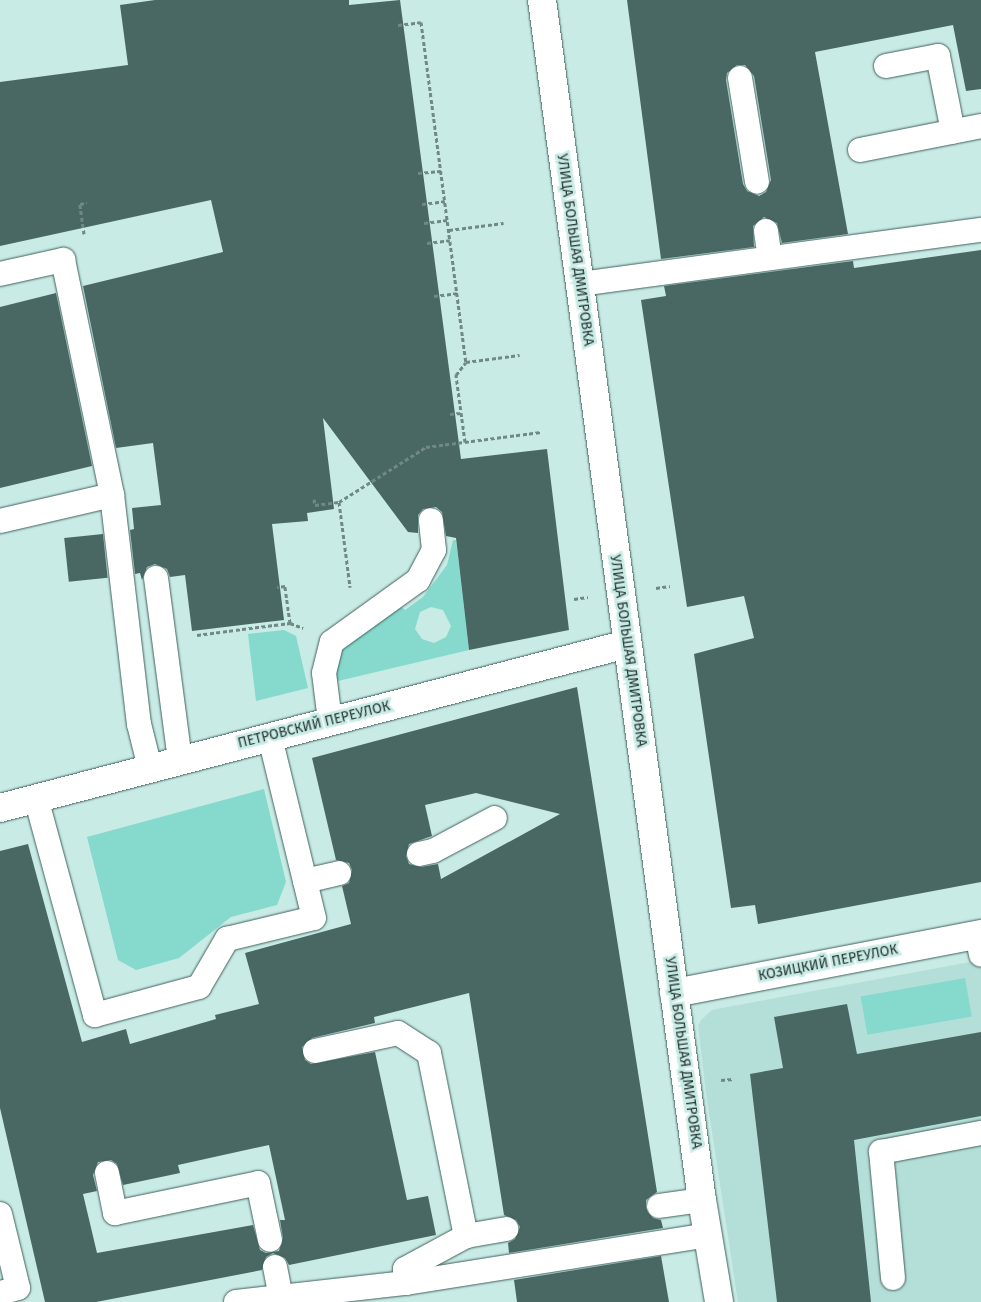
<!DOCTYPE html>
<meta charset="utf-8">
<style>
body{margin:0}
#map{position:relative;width:981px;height:1302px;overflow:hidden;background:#c8ebe5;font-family:"Fira Sans",sans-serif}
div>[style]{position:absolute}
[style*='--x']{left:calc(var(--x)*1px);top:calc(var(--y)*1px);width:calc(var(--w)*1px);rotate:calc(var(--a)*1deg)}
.built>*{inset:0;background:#b4dfd8}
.green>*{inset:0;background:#85d9cd;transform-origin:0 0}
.building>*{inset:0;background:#496863;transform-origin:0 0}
.path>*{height:3px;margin-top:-1.5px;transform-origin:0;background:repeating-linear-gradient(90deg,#718985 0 4px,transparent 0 6.5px)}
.roads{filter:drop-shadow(0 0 1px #41605c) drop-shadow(0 0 1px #41605c)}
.service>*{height:24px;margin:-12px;padding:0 12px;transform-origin:12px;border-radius:12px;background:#fff}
.minor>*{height:28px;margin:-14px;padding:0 14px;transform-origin:14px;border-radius:14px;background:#fff}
span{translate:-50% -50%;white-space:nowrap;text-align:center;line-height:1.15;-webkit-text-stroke:5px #c8ebe5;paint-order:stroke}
.street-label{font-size:14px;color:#283634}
</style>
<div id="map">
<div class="built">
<div style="clip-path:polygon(981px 960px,981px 1302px,738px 1302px,706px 1093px,698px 1026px,701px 1020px,712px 1010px,722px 1008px)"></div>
</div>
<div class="green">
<div style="clip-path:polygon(evenodd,453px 540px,456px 540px,469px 650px,338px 681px,335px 673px,340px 648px,400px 606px,405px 610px,423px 597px,447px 565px,453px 540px,431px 607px,443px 610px,451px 626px,446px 637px,434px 643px,422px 639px,415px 629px,420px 612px,431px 607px)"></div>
<div style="clip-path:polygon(284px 630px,296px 636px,308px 688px,256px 701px,248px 634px)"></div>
<div style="clip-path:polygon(264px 789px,286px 882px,277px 905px,231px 917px,179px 958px,136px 970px,118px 960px,87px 837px)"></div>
<div style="left:965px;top:978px;width:39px;height:106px;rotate:80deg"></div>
</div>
<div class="building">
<div style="clip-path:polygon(155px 0,349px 0,349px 5px,400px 0,461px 459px,547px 449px,569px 630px,469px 650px,456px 538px,446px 536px,442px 512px,436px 507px,423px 509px,418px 515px,418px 533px,408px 532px,323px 418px,334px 509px,307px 513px,308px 521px,272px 524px,284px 620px,192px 631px,185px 575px,170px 577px,167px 569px,155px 564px,147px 567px,142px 580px,140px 573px,135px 574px,130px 530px,134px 529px,132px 508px,161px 505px,153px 443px,116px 448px,83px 286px,223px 252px,211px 200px,0 246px,0 82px,128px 65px,120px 5px)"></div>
<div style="clip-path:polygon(evenodd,627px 0,981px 0,981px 89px,966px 91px,953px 25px,815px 52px,848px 234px,782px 243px,777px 223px,764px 217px,753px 226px,754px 247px,661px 259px,627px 0,737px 65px,745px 65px,754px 76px,771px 180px,766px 192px,759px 196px,747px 191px,743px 184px,726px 80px,727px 73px,737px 65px)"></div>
<div style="clip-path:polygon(981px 250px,981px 882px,758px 924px,755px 905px,731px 908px,694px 654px,754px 638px,744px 596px,687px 607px,641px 300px,666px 296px,664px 286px,853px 261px,854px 268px)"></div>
<div style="clip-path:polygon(56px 293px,92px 466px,0 488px,0 307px)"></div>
<div style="left:103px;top:534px;width:44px;height:39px;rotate:84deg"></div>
<div style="clip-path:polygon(evenodd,577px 687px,657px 1192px,646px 1200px,646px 1208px,653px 1218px,661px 1220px,663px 1228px,509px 1253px,508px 1243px,515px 1239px,520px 1227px,516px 1220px,504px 1215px,469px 993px,374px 1017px,375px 1023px,312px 1038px,302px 1047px,305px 1060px,311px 1064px,375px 1052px,407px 1200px,428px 1196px,436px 1235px,289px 1265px,285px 1258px,273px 1253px,266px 1257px,262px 1270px,96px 1302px,45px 1302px,0 1108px,0 851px,28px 844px,82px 1042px,126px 1029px,130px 1044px,216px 1019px,215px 1015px,259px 1004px,245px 953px,351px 924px,342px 886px,349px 883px,352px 870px,349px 863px,336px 860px,312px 758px,577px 687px,476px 793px,560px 814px,441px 879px,438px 864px,421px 867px,409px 864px,406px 856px,409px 844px,432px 836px,425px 805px,476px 793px,577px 687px,269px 1145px,285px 1220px,280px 1220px,283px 1238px,279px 1251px,266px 1253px,260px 1250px,253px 1225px,97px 1253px,83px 1194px,97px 1191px,93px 1175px,98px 1162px,111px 1160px,117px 1164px,123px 1185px,180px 1173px,178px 1165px,269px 1145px)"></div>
<div style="clip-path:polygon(847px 1004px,857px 1054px,981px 1032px,981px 1116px,854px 1140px,871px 1302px,777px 1302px,750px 1074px,783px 1068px,774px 1017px)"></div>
<div style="clip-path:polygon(661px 1256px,669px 1302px,517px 1302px,514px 1280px)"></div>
</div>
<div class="path">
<div style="--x:398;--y:25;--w:23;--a:-7"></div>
<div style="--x:421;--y:22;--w:343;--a:82.5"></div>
<div style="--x:418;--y:173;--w:23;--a:-5"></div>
<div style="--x:422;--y:204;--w:23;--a:-7"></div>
<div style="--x:424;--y:223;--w:24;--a:-7"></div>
<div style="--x:449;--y:230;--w:55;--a:-7.3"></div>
<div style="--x:84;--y:234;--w:30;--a:-98"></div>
<div style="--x:80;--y:204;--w:7;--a:-8"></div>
<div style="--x:427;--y:243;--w:23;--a:-7"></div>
<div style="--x:434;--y:296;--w:23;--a:-7"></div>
<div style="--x:450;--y:414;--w:11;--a:-5"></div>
<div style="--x:465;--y:442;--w:68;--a:-97.7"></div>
<div style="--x:456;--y:375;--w:16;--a:-52"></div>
<div style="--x:466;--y:362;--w:54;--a:-7.4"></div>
<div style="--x:314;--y:499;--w:6;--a:81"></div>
<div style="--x:315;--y:505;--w:24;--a:-7"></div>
<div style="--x:339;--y:502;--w:86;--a:82.6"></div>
<div style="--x:339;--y:502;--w:103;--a:-32.3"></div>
<div style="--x:426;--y:447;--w:116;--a:-7.4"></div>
<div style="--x:656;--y:588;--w:14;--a:-8"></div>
<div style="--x:574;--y:599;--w:14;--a:-8"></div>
<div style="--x:290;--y:623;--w:14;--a:21"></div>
<div style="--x:197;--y:635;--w:94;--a:-7.4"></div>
<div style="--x:290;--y:623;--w:37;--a:-98"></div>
<div style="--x:285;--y:586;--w:8;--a:173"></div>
<div style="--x:721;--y:1080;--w:12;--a:-5"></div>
</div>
<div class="roads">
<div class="service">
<div style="--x:886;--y:66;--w:53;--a:-10.9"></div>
<div style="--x:938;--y:56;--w:77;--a:78.8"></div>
<div style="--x:740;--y:78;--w:105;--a:80.7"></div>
<div style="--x:860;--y:150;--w:123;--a:-11.2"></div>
<div style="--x:766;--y:231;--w:27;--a:82"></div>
<div style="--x:0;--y:274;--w:65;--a:-12.5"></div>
<div style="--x:63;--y:260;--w:240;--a:78.2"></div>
<div style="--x:112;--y:495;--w:231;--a:83.3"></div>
<div style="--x:139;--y:724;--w:45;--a:76"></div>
<div style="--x:580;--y:284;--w:405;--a:-7.7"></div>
<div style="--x:0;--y:521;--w:115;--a:-13.1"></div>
<div style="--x:156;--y:578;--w:184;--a:82.5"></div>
<div style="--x:330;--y:721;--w:48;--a:-97.1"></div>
<div style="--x:324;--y:673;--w:32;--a:-76"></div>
<div style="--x:332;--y:642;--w:106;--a:-35.8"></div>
<div style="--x:418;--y:580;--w:34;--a:-62"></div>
<div style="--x:434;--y:550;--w:30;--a:-96"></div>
<div style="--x:36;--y:798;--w:225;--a:74.8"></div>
<div style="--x:95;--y:1015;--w:108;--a:-15.1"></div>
<div style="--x:199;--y:987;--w:56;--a:-59.7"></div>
<div style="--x:227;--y:939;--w:89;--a:-13.6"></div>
<div style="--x:314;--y:918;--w:186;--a:-103.7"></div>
<div style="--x:419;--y:854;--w:14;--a:-12"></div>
<div style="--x:433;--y:851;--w:70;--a:-28"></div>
<div style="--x:305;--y:881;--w:35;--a:-13"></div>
<div style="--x:977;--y:934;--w:21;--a:79"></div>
<div style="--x:315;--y:1051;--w:85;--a:-12.2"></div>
<div style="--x:398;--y:1033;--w:37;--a:33"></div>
<div style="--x:429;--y:1053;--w:187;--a:78.6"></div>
<div style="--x:107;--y:1173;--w:41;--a:78.7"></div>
<div style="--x:115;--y:1213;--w:146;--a:-11.8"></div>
<div style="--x:258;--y:1183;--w:58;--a:78.1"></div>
<div style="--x:659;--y:1206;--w:43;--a:-7.9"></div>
<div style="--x:0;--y:1214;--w:76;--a:76.3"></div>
<div style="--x:18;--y:1288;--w:19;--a:164"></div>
<div style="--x:275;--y:1267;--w:31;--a:79"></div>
<div style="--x:893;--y:1278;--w:127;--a:-95.4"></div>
<div style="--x:881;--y:1152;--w:102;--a:-10.8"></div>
<div style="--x:406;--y:1283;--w:14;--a:-94"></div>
<div style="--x:405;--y:1269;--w:69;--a:-28.4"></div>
<div style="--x:466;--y:1236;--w:41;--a:-9.9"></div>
<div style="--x:236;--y:1302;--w:171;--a:-6.4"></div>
<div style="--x:406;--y:1283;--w:307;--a:-9"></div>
</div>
<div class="minor">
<div style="--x:542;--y:0;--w:1211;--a:82.41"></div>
<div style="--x:702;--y:1200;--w:103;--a:80.5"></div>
<div style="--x:0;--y:808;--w:648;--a:-14.66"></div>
<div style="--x:674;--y:993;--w:313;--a:-10.9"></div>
</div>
</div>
<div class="street-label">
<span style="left:575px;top:250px;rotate:82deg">УЛИЦА БОЛЬШАЯ ДМИТРОВКА</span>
<span style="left:628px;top:651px;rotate:82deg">УЛИЦА БОЛЬШАЯ ДМИТРОВКА</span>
<span style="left:314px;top:725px;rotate:-14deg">ПЕТРОВСКИЙ ПЕРЕУЛОК</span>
<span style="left:828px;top:963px;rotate:-11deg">КОЗИЦКИЙ ПЕРЕУЛОК</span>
<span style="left:683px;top:1053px;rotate:82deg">УЛИЦА БОЛЬШАЯ ДМИТРОВКА</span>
</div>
</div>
